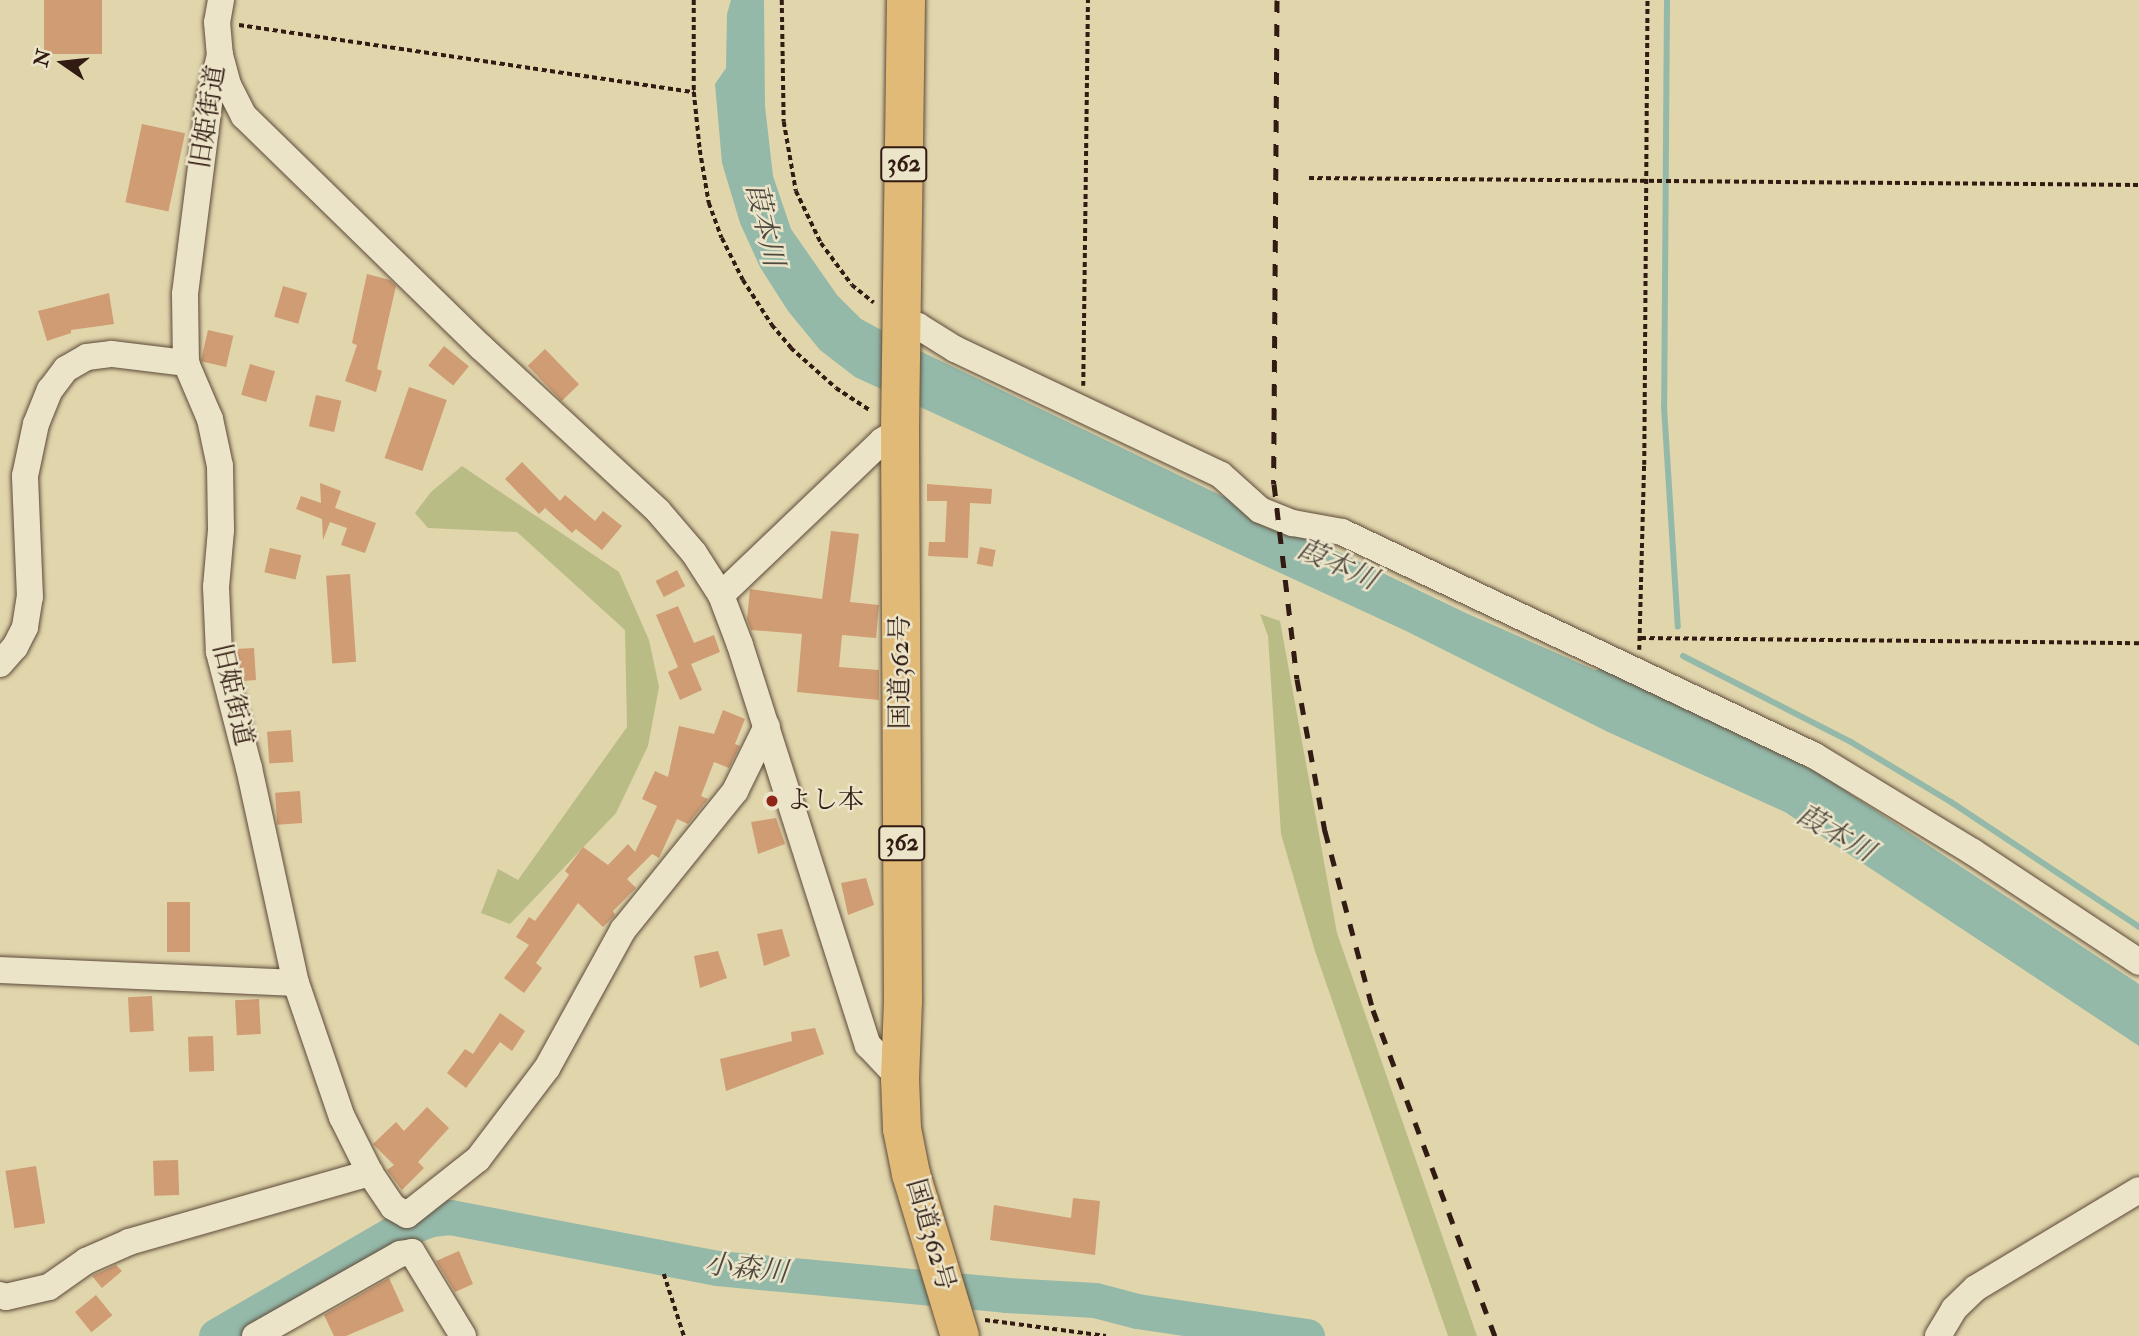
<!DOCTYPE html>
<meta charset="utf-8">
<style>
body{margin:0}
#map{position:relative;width:2139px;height:1336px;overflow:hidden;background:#e1d5ac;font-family:"IM FELL Double Pica","Noto Serif JP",serif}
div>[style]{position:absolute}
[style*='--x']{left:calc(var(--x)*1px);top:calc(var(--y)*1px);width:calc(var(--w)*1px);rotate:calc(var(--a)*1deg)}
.green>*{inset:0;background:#b9bc85}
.water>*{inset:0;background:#94b9a9}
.stream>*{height:6px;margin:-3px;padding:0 3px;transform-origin:3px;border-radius:3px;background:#94b9a9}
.river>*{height:35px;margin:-17.5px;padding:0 17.5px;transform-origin:17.5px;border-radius:17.5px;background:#94b9a9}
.building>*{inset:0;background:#cf9c74;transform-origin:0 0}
.path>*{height:3.5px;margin-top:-1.75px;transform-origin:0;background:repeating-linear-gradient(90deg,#311b13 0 5px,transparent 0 8.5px)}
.roads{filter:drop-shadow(0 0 2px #5d4a39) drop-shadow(0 0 2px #5d4a39)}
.minor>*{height:26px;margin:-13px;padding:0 13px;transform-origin:13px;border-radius:13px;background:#ece4c9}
.highway>*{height:38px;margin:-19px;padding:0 19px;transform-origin:19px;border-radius:19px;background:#e0ba76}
.rail>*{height:5px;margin-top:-2.5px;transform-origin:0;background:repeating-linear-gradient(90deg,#311b13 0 12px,transparent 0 24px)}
.dots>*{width:19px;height:19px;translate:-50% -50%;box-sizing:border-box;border:4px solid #ece4c9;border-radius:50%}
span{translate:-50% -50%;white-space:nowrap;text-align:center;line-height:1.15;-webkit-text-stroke:5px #ece4c9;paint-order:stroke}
.shield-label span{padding:2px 5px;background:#ece4c9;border:2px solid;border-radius:5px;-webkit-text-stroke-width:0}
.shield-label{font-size:24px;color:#311b13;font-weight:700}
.street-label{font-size:26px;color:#311b13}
.poi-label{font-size:26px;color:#311b13}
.left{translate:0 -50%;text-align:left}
.water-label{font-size:28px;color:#4f4a40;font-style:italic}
.north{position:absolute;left:28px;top:28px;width:70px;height:70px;-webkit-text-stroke:5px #ece4c9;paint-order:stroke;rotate:284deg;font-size:19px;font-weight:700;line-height:28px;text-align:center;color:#311b13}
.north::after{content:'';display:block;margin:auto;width:24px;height:32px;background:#311b13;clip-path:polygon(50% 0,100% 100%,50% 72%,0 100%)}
</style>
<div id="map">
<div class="green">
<div style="clip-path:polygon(462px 466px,619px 572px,649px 640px,659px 687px,648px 746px,616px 813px,510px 924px,481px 913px,498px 869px,518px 880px,627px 727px,625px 630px,517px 532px,428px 528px,415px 513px,431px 492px)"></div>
<div style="clip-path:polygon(1260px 614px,1280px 621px,1337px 933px,1477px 1336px,1448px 1336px,1315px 951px,1281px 834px,1268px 636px)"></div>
</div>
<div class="water">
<div style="clip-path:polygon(731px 0,764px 0,765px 106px,773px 176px,791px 229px,837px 295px,861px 319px,920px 351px,1468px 614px,1595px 670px,1601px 669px,1817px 772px,2139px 984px,2139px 1046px,1785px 812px,1608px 732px,1404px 630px,855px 377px,820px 350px,788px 311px,760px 267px,740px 223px,722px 163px,715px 84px,726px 68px,727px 14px)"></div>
</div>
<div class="stream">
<div style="--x:1667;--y:0;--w:407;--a:90.4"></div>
<div style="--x:1664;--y:407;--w:220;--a:86.4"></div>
<div style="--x:1683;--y:656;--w:189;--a:27.1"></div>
<div style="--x:1851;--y:742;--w:117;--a:31"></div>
<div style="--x:1951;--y:802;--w:226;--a:33.6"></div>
</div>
<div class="river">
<div style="--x:216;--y:1336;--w:203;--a:-30.1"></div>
<div style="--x:392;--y:1234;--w:42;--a:-21"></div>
<div style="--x:431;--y:1219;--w:19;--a:-6"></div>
<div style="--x:450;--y:1217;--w:272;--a:10.8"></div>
<div style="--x:717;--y:1268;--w:290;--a:5.3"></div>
<div style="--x:1006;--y:1295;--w:89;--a:3.2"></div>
<div style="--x:1095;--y:1300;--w:43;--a:14.7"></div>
<div style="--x:1137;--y:1311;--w:172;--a:8.4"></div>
</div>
<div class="building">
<div style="left:44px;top:0;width:58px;height:54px"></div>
<div style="left:142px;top:124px;width:44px;height:80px;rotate:12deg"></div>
<div style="clip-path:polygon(367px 274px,390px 280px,396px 286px,377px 369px,382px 371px,376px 392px,345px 381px,357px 345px,352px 343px)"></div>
<div style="left:283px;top:286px;width:25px;height:32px;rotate:16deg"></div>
<div style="clip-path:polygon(109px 293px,114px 324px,71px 330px,71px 333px,47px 341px,38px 311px)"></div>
<div style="left:208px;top:330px;width:26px;height:32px;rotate:13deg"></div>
<div style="left:444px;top:346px;width:32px;height:25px;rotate:39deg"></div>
<div style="left:545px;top:349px;width:49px;height:24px;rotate:46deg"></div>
<div style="left:250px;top:364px;width:26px;height:32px;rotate:16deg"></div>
<div style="left:409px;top:387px;width:40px;height:75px;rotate:19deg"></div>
<div style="left:316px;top:395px;width:26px;height:32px;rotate:13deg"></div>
<div style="clip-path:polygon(522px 462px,560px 501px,565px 495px,595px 521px,603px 511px,622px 526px,602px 550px,576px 529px,572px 533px,545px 508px,539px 514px,505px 479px)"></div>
<div style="clip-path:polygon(320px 483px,341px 491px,335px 508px,376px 523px,365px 553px,341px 545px,347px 528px,330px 522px,323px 540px,322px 519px,296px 509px,301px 496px,321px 503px)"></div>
<div style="clip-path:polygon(927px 484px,992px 489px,991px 504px,970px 503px,968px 558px,928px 556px,929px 542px,945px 542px,947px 501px,927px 501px)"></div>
<div style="clip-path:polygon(831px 531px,859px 534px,850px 602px,879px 605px,876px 638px,842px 635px,839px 667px,879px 670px,879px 700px,797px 692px,802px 634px,751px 630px,747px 619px,750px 589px,822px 599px)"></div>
<div style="left:980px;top:547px;width:16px;height:17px;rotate:11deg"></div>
<div style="left:270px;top:548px;width:32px;height:25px;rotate:13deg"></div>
<div style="left:677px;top:570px;width:18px;height:24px;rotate:63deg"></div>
<div style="left:350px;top:574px;width:88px;height:24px;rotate:86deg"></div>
<div style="clip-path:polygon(678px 606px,694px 643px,714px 635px,720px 652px,691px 664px,702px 690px,680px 700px,668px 672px,678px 667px,656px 615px)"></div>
<div style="clip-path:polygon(254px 648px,256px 680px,243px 681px,235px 649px)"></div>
<div style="clip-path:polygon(723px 710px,745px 719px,735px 744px,740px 746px,729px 768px,714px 762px,701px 796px,708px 799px,688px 824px,677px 819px,659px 858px,652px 854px,627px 879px,636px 888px,613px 911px,615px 915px,603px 927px,578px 903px,536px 963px,542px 968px,524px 993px,504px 978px,529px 945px,516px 937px,529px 917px,535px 921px,569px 875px,565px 871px,583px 847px,608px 865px,628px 844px,635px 852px,657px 806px,642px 799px,655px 771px,668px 777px,679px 726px,714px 734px)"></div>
<div style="left:291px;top:730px;width:32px;height:24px;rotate:86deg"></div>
<div style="left:300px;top:791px;width:32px;height:25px;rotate:86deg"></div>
<div style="clip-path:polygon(776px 818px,785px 844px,758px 854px,751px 822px)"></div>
<div style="clip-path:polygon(866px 878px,874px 905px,848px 915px,841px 883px)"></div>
<div style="left:167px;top:902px;width:23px;height:50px"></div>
<div style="clip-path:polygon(782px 929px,790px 956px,764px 966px,757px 934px)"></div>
<div style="clip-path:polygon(718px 951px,727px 978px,700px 988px,694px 956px)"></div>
<div style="left:152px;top:996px;width:35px;height:24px;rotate:87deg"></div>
<div style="left:259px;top:999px;width:35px;height:24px;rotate:87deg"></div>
<div style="clip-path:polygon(500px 1013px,525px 1031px,512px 1051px,500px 1042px,466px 1088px,447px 1073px,465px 1049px,473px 1054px)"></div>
<div style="clip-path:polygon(815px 1028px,824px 1054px,726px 1091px,720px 1059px,792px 1041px,791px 1032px)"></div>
<div style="left:213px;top:1036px;width:35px;height:25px;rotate:88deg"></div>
<div style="clip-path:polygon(427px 1107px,449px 1128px,418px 1162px,424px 1168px,402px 1190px,387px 1170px,394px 1165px,373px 1144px,396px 1122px,404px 1131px)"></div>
<div style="left:178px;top:1160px;width:35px;height:25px;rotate:88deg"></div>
<div style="left:36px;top:1166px;width:58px;height:31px;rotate:81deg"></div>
<div style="clip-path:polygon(1073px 1198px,1100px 1201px,1095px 1255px,990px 1240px,994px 1205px,1071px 1218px)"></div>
<div style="clip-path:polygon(459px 1251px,473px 1284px,455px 1292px,436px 1261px)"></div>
<div style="clip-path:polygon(116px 1265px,122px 1271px,102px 1288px,92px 1276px)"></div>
<div style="clip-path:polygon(389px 1278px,404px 1311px,346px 1336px,334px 1336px,324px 1315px)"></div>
<div style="left:96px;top:1295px;width:26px;height:27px;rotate:51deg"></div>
</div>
<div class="path">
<div style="--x:694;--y:0;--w:92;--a:90"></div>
<div style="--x:694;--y:92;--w:58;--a:84.1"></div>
<div style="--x:700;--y:150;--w:54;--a:80.4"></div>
<div style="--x:709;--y:203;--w:37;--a:70"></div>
<div style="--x:722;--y:238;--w:47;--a:63.4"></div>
<div style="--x:743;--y:280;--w:54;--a:57.2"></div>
<div style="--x:772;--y:325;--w:30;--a:50"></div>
<div style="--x:791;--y:348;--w:60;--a:41.6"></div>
<div style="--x:836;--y:388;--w:42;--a:33.3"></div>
<div style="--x:782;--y:0;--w:122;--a:89.1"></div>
<div style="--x:784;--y:122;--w:70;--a:80.1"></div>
<div style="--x:796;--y:191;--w:58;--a:64.3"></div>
<div style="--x:821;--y:243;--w:52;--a:53.6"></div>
<div style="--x:852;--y:285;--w:28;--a:39"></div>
<div style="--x:239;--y:25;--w:460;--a:8.4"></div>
<div style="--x:1309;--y:178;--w:830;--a:0.48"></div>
<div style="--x:1083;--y:386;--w:386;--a:-89.3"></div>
<div style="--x:1641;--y:638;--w:498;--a:0.6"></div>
<div style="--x:1639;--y:650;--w:185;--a:-88.5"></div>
<div style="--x:1644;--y:465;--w:465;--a:-89.6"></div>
<div style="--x:664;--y:1274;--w:65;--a:72.1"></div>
<div style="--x:985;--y:1320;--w:122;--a:7.5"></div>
</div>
<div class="roads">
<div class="minor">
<div style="--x:221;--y:0;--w:22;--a:100"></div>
<div style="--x:217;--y:22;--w:33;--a:85"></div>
<div style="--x:220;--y:55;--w:42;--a:103.7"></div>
<div style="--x:210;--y:96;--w:200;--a:97.2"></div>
<div style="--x:185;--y:294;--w:69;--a:89.2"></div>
<div style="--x:186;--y:363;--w:61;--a:66.8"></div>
<div style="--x:210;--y:419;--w:48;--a:78"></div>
<div style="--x:220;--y:466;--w:64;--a:89.1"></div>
<div style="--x:221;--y:530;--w:57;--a:95"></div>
<div style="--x:216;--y:587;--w:65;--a:87.4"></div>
<div style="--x:219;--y:652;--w:120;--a:75.5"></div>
<div style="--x:249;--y:768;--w:220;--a:77.7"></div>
<div style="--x:296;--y:983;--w:142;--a:71.1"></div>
<div style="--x:342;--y:1117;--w:63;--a:63.4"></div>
<div style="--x:370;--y:1173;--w:41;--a:55.9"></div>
<div style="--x:393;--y:1207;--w:16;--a:30"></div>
<div style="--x:220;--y:55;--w:31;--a:75"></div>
<div style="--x:228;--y:85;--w:35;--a:63"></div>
<div style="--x:244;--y:116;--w:331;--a:44.3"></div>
<div style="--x:481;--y:347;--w:241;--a:42.8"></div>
<div style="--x:658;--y:511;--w:55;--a:49.4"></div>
<div style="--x:694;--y:553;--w:50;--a:57.3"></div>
<div style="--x:721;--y:595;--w:53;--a:69.2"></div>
<div style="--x:740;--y:645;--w:420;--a:72.3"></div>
<div style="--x:868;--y:1045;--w:47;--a:46.7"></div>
<div style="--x:903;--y:322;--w:16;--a:15"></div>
<div style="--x:918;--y:326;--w:44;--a:31.9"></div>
<div style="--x:955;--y:349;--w:294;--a:25.3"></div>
<div style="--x:1221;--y:475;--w:52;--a:41.9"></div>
<div style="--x:1260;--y:510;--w:35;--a:22"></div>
<div style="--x:1293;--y:523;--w:50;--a:10.4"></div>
<div style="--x:1342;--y:532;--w:523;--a:25.34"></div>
<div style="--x:1815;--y:756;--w:185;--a:31.3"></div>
<div style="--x:1973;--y:852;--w:199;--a:33.5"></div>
<div style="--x:721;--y:595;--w:223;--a:-43.7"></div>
<div style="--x:882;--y:441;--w:21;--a:-31"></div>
<div style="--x:0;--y:664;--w:23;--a:-49"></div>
<div style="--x:15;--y:647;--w:22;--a:-63"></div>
<div style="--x:25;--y:627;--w:30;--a:-81"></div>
<div style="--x:30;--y:597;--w:121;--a:-92.4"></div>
<div style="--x:25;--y:476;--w:53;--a:-78.1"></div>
<div style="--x:36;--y:424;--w:37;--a:-68"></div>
<div style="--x:50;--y:390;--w:26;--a:-53"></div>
<div style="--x:66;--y:369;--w:24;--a:-30"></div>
<div style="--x:87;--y:357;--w:25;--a:-7"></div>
<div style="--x:112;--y:354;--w:75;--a:6.9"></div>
<div style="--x:0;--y:970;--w:296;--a:2.5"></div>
<div style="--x:407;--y:1215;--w:90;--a:-38.3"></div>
<div style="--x:478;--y:1159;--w:114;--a:-52.8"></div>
<div style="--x:547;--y:1068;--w:158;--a:-61.2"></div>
<div style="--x:623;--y:930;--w:179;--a:-51.1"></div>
<div style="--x:735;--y:791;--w:72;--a:-63.8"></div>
<div style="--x:0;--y:1295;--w:6;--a:18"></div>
<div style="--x:6;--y:1297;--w:44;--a:-13.1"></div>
<div style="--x:49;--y:1287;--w:45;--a:-35.1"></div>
<div style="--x:86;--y:1261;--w:47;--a:-23.8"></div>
<div style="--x:129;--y:1242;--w:251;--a:-16"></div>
<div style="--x:255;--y:1336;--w:167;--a:-29.5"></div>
<div style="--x:400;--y:1254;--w:12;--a:-9"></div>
<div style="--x:412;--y:1252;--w:98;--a:58.7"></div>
<div style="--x:1938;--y:1336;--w:31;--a:-59"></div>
<div style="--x:1954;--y:1309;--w:30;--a:-44"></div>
<div style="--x:1976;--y:1288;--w:190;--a:-31"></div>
</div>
<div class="highway">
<div style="--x:906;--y:0;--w:430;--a:90.8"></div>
<div style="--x:900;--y:430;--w:571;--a:89.7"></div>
<div style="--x:903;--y:1001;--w:78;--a:92.2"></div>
<div style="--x:900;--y:1079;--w:50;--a:87.7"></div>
<div style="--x:902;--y:1129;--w:46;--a:78.7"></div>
<div style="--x:911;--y:1174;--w:169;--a:73.2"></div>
</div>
</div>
<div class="rail">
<div style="--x:1277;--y:0;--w:484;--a:90.4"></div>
<div style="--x:1274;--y:484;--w:196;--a:83.3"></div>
<div style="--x:1297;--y:679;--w:155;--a:79.6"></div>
<div style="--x:1325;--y:831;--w:185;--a:75"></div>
<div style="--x:1373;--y:1010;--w:348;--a:69.5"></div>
</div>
<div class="dots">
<div style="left:772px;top:801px;background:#8f2418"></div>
</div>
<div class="shield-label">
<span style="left:904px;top:164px">362</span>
<span style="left:902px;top:843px">362</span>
</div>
<div class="street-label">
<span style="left:209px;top:117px;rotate:-81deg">旧姫街道</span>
<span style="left:901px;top:672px;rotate:-90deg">国道362号</span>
<span style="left:232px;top:695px;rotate:77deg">旧姫街道</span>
<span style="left:930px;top:1235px;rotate:74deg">国道362号</span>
</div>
<div class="poi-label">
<span class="left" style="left:786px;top:801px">よし本</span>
</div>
<div class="water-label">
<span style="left:764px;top:225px;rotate:77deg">葭本川</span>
<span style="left:1337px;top:565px;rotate:24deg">葭本川</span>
<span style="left:1835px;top:834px;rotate:30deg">葭本川</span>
<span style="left:746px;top:1269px;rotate:6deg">小森川</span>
</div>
<div class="north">N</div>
</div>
